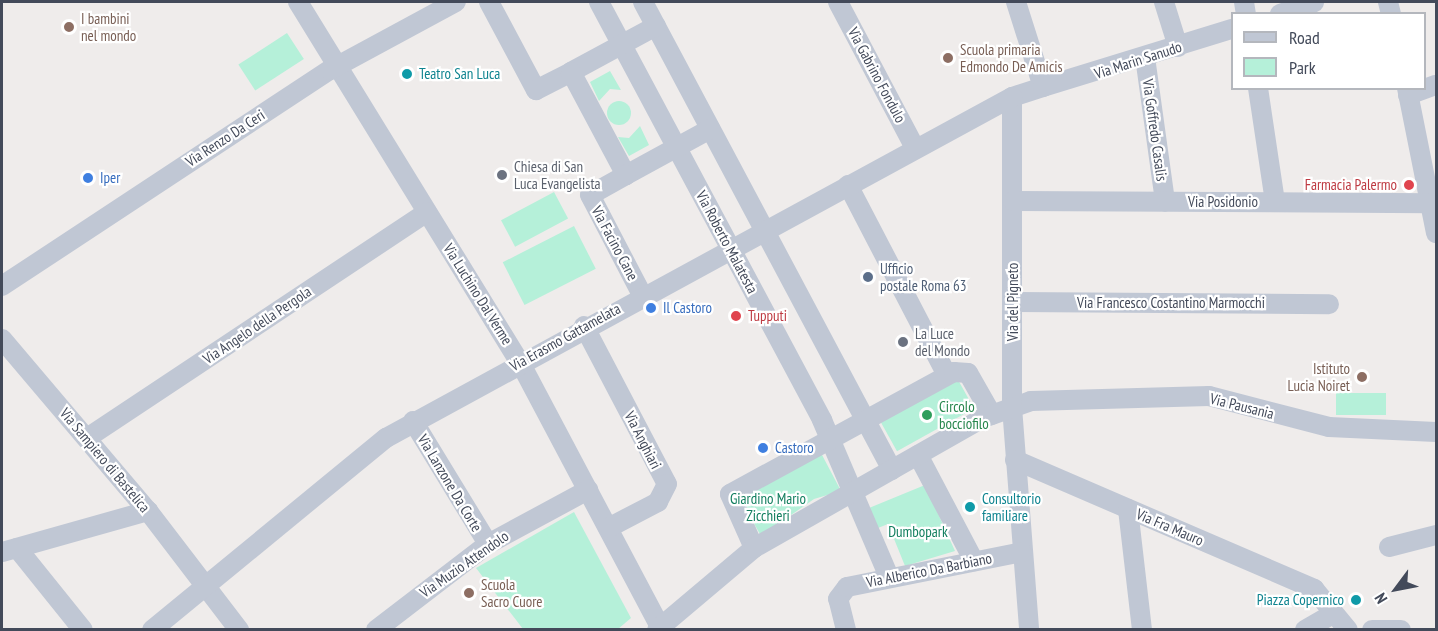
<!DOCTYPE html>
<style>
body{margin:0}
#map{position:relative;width:1438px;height:631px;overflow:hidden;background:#efeceb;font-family:"PT Sans Narrow",sans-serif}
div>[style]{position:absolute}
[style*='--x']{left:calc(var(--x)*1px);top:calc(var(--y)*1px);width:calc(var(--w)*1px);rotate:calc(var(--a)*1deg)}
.green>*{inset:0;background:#b5f0d9;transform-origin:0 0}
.round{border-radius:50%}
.minor>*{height:20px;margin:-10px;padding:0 10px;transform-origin:10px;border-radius:10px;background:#c0c7d4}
.dots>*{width:16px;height:16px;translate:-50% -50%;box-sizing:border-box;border:3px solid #fff;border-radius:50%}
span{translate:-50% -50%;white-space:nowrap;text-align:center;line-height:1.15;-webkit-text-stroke:4.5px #fff;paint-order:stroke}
.education-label{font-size:15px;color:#785e54}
.left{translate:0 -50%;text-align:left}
.right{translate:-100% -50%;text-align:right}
.street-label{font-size:15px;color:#434a5a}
.culture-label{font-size:15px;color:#0d838f}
.worship-label{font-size:15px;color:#5b616d}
.shop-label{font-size:15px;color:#366cbe}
.health-label{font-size:15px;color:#be3a42}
.service-label{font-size:15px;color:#4e5e75}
.leisure-label{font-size:15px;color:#27864d}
.park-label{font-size:15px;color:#117e5e}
.frame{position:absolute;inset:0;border:3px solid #434a5a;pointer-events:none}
.legend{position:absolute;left:1231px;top:12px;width:195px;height:78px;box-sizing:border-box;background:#fff;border:2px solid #b4b7bd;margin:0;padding:8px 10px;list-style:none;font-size:18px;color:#434a5a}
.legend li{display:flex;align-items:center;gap:12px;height:30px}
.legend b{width:30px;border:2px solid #b4b7bd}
.north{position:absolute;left:1366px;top:559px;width:60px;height:60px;-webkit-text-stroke:4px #fff;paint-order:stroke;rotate:238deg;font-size:16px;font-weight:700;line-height:24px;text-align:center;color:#434a5a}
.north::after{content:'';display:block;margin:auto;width:21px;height:27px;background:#434a5a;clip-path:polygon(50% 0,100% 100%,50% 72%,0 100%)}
</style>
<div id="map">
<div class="green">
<div style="left:287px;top:33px;width:31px;height:58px;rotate:57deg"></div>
<div style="clip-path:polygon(610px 71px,621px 90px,610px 89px,599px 101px,590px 82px)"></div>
<div class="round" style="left:607px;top:101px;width:24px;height:24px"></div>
<div style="clip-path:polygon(640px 126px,649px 145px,629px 156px,618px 137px,629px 138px)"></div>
<div style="left:554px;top:192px;width:30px;height:60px;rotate:62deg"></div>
<div style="left:574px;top:226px;width:48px;height:80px;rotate:63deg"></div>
<div style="left:957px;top:378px;width:35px;height:88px;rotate:61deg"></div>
<div style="left:1336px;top:393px;width:50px;height:22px"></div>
<div style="clip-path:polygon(821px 453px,841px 491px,814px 499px,761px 536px,740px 498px)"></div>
<div style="clip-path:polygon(925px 485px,955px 551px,905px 566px,888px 524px,878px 528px,869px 508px)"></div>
<div style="clip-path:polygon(574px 512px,631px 618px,618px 629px,523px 629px,476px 568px)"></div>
</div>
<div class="minor">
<div style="--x:298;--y:2;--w:430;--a:58.4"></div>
<div style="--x:523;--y:368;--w:297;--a:62.1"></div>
<div style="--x:489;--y:2;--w:100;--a:61.9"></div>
<div style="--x:536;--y:90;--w:39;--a:-27"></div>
<div style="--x:599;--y:2;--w:474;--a:61.9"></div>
<div style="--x:822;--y:420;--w:171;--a:66.9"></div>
<div style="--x:643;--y:2;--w:530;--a:61.98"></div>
<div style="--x:838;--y:2;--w:165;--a:62.2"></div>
<div style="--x:1016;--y:2;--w:89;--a:72.4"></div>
<div style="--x:1043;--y:87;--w:33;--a:162"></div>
<div style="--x:1012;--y:97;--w:310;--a:90"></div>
<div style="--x:1012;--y:407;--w:224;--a:85.6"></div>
<div style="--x:1164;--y:2;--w:47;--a:72.7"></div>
<div style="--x:1244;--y:2;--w:12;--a:81"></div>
<div style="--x:1388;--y:2;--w:12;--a:76"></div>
<div style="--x:1280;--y:14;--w:36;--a:-19"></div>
<div style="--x:656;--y:26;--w:97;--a:151.6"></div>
<div style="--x:571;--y:72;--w:117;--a:61.9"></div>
<div style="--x:626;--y:175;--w:96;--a:-28.7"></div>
<div style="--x:1145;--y:57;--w:146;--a:82.1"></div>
<div style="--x:1043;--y:87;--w:198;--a:-17.1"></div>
<div style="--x:1258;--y:88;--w:115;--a:81.5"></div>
<div style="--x:1407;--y:88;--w:148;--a:78.7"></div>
<div style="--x:1408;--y:95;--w:30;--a:-20"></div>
<div style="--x:626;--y:175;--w:41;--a:150.9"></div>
<div style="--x:590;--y:195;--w:113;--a:62.5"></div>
<div style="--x:848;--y:185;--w:214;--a:62.5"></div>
<div style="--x:1013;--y:201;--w:418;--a:0.3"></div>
<div style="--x:2;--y:286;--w:393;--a:-33.4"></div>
<div style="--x:330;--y:70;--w:143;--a:-28.4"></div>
<div style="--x:1014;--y:302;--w:315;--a:0.4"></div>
<div style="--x:584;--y:326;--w:178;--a:62.3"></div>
<div style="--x:667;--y:484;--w:20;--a:117"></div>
<div style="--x:658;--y:502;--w:56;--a:152.5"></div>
<div style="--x:2;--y:339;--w:226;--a:49.7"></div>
<div style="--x:148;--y:511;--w:150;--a:52.6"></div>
<div style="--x:413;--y:421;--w:144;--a:58.6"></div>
<div style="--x:87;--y:438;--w:408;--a:-33.6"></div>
<div style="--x:918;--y:455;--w:120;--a:62.2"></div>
<div style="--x:1015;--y:460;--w:326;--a:23.3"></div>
<div style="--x:1314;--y:589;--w:53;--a:50.3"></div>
<div style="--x:1128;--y:509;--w:122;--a:83.4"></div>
<div style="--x:1389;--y:547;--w:49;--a:-14.3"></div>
<div style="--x:17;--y:548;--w:105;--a:51.2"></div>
<div style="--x:754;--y:548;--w:59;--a:-114"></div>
<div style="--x:730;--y:494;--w:255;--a:-28.6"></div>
<div style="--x:954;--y:372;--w:14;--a:4"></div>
<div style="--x:968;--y:373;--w:48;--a:60.3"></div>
<div style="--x:2;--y:552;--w:152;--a:-15.7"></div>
<div style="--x:152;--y:630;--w:303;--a:-39.4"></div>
<div style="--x:386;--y:438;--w:713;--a:-28.58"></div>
<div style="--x:376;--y:630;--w:141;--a:-37.5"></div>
<div style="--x:488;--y:544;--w:114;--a:-28.4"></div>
<div style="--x:657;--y:630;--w:127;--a:-40.2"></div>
<div style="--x:754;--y:548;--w:263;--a:-29.6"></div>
<div style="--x:983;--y:418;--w:51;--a:-19.5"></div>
<div style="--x:1031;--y:401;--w:178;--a:-1.6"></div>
<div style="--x:1209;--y:396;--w:124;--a:14.5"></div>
<div style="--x:1329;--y:427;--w:107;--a:2.7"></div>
<div style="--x:846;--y:630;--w:32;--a:-104"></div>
<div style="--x:838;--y:599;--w:15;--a:-53"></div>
<div style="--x:847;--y:587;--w:178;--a:-11.3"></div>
<div style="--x:1305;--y:630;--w:30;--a:-30"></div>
<div style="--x:1372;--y:630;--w:29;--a:0"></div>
</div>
<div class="dots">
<div style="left:69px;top:27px;background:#8d6e63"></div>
<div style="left:948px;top:58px;background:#8d6e63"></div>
<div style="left:407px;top:74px;background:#0f9aa8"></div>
<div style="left:502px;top:175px;background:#6b7280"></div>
<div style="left:88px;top:178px;background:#3f7fe0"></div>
<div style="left:1409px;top:185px;background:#e0444e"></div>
<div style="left:868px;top:277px;background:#5c6f8a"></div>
<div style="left:651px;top:308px;background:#3f7fe0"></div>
<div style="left:736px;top:316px;background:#e0444e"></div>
<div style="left:903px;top:342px;background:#6b7280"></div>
<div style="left:1362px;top:377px;background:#8d6e63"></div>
<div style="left:927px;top:415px;background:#2e9e5b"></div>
<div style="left:763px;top:448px;background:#3f7fe0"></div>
<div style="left:970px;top:507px;background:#0f9aa8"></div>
<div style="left:469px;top:593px;background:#8d6e63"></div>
<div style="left:1356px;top:600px;background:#0f9aa8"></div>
</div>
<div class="education-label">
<span class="left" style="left:81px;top:27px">I bambini<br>nel mondo</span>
<span class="left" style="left:960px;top:58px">Scuola primaria<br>Edmondo De Amicis</span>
<span class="right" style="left:1350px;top:377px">Istituto<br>Lucia Noiret</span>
<span class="left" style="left:481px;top:593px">Scuola<br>Sacro Cuore</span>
</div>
<div class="street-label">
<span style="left:1138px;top:60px;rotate:-18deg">Via Marin Sanudo</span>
<span style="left:877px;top:75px;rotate:62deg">Via Gabrino Fondulo</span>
<span style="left:1155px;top:130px;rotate:82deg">Via Goffredo Casalis</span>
<span style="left:225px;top:138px;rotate:-33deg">Via Renzo Da Ceri</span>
<span style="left:1223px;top:202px">Via Posidonio</span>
<span style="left:727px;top:242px;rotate:62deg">Via Roberto Malatesta</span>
<span style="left:615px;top:243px;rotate:62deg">Via Facino Cane</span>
<span style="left:478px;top:294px;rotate:58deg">Via Luchino Dal Verme</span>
<span style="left:1013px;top:302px;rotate:-90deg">Via del Pigneto</span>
<span style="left:1171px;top:303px">Via Francesco Costantino Marmocchi</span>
<span style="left:257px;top:325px;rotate:-34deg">Via Angelo della Pergola</span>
<span style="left:565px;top:337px;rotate:-29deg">Via Erasmo Gattamelata</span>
<span style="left:1242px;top:406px;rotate:14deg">Via Pausania</span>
<span style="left:643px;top:440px;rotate:63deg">Via Anghiari</span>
<span style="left:105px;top:460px;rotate:50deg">Via Sampiero di Bastelica</span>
<span style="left:450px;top:483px;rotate:59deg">Via Lanzone Da Corte</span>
<span style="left:1170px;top:527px;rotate:23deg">Via Fra Mauro</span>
<span style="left:464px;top:564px;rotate:-35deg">Via Muzio Attendolo</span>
<span style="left:929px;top:570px;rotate:-11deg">Via Alberico Da Barbiano</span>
</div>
<div class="culture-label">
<span class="left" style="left:419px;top:74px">Teatro San Luca</span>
<span class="left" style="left:982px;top:507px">Consultorio<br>familiare</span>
<span class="right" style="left:1344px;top:600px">Piazza Copernico</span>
</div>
<div class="worship-label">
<span class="left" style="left:514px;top:175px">Chiesa di San<br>Luca Evangelista</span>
<span class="left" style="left:915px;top:342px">La Luce<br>del Mondo</span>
</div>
<div class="shop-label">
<span class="left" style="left:100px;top:178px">Iper</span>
<span class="left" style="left:663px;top:308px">Il Castoro</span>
<span class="left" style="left:775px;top:448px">Castoro</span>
</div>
<div class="health-label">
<span class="right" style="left:1397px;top:185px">Farmacia Palermo</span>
<span class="left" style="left:748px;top:316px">Tupputi</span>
</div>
<div class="service-label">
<span class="left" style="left:880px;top:277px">Ufficio<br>postale Roma 63</span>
</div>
<div class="leisure-label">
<span class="left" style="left:939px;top:415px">Circolo<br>bocciofilo</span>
</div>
<div class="park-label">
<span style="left:768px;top:507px">Giardino Mario<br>Zicchieri</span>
<span style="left:918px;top:532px">Dumbopark</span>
</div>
<div class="frame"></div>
<ul class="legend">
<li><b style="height:8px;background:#c0c7d4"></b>Road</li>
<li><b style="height:16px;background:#b5f0d9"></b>Park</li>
</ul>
<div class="north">N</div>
</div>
